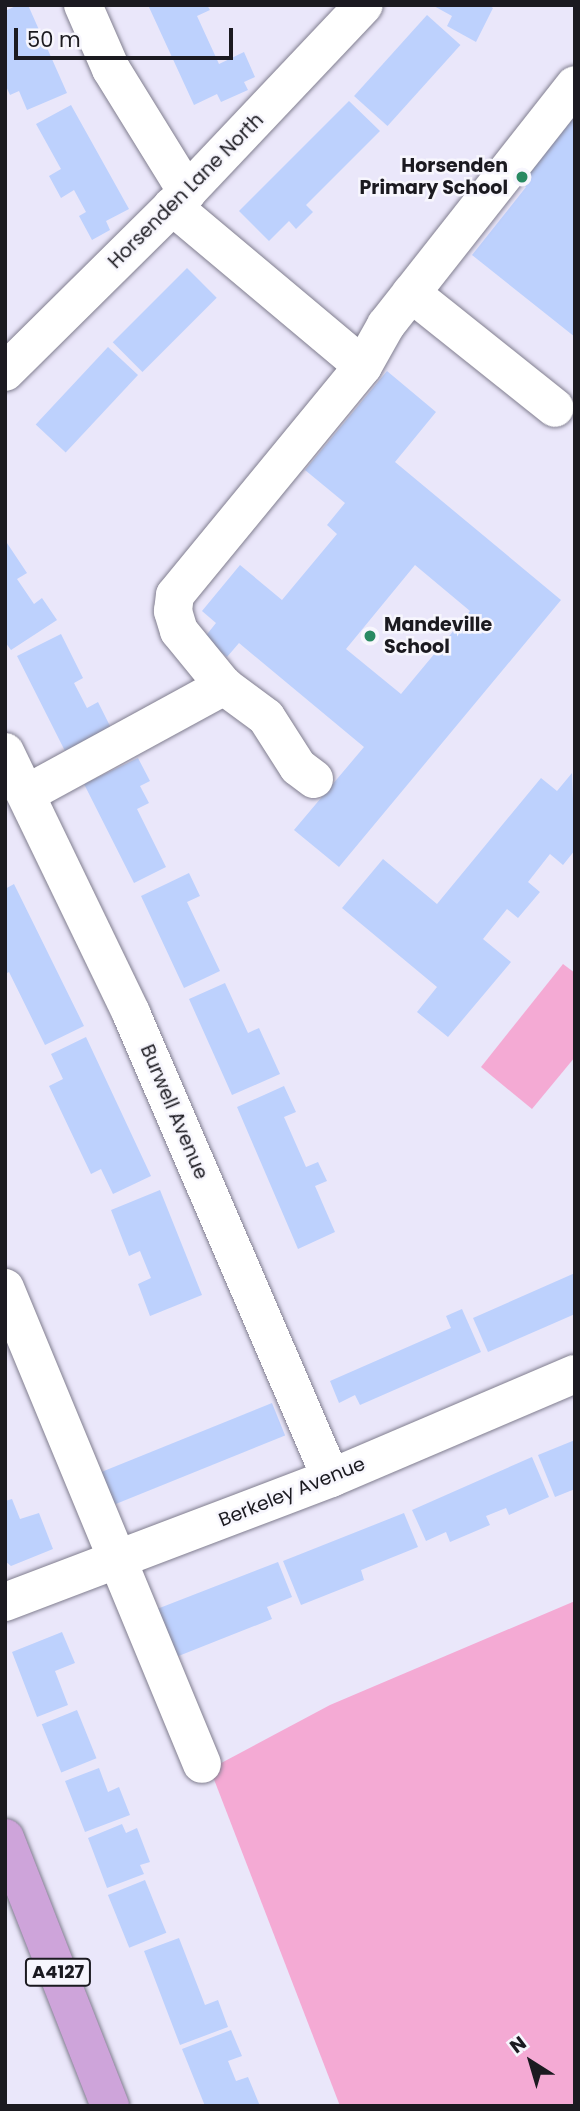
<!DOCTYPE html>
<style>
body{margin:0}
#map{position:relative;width:580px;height:2111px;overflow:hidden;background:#eae7fa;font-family:Poppins,sans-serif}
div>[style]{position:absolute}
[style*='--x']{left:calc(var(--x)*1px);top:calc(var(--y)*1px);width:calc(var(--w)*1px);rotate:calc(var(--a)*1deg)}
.green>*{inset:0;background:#f4aad4}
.building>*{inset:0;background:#bdd1fd;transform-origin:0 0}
.roads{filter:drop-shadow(0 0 2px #817e8f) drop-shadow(0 0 2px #817e8f)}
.minor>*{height:38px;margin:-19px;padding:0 19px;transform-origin:19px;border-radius:19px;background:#fff}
.major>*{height:38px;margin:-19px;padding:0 19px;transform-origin:19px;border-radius:19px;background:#cea4da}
.dots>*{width:19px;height:19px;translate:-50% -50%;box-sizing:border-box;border:4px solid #f7f6fd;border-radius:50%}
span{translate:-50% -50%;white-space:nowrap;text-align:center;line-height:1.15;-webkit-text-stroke:5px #f7f6fd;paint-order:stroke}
.shield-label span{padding:2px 5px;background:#f7f6fd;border:2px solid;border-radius:5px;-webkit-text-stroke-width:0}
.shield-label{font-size:18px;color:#1b1a20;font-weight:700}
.poi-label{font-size:19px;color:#1b1a20;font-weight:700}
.right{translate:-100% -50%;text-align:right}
.left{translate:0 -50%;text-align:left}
.street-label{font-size:19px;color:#1b1a20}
.frame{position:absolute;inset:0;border:7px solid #1b1a20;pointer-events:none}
.north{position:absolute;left:496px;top:2027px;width:70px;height:70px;-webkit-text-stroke:5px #f7f6fd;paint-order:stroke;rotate:323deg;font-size:19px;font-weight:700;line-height:28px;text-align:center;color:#1b1a20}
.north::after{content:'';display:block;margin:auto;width:24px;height:32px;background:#1b1a20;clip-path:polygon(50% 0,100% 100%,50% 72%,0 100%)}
.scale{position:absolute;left:14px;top:28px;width:219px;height:32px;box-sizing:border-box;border:4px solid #1b1a20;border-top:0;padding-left:9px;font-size:21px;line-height:24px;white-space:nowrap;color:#1b1a20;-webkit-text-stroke:5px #f7f6fd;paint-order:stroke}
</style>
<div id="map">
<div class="green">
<div style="clip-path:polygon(563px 964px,575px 973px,575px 1057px,532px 1109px,481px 1067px)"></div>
<div style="clip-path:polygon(575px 1601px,575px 2106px,340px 2106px,210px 1769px,330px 1705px)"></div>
</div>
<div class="building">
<div style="clip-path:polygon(18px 5px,28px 5px,67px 93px,27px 110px,19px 91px,10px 95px,5px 84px,5px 11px)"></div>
<div style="clip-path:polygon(148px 5px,207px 5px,210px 10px,197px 16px,219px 64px,244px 52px,255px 77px,244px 82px,248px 90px,221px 102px,217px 94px,194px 105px)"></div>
<div style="clip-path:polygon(432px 5px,488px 5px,493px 8px,476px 42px,447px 26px,452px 16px)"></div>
<div style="left:427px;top:15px;width:45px;height:109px;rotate:42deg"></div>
<div style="clip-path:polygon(349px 101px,380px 131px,306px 205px,313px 212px,296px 229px,289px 221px,269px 241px,239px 211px)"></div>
<div style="clip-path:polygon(575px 104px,575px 337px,472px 255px,526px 187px,515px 179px)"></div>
<div style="clip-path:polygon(71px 105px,129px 209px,106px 221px,110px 230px,92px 240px,79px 216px,86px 212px,74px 190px,61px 198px,49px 176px,61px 169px,36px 124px)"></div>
<div style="left:187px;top:268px;width:42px;height:105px;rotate:45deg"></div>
<div style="left:108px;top:347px;width:41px;height:106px;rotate:43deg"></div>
<div style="clip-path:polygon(evenodd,387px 371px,436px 412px,395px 462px,561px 600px,339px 867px,294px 830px,364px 747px,239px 643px,227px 657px,204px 638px,216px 623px,202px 611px,240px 565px,282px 600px,337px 534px,327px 525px,345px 503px,305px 470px,387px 371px,415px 565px,470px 611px,401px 694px,346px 649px,415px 565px)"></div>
<div style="clip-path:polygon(5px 540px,27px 573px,17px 579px,34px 604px,42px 598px,57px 620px,11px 650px,5px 642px)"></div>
<div style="clip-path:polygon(61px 634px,83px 678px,74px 683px,87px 708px,98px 702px,111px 728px,65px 751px,17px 656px)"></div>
<div style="clip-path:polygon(138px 758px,150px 781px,140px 786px,149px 803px,137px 809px,166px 867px,134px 883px,84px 784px)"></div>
<div style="clip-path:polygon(572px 773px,575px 850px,563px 865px,550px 854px,528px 882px,540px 892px,518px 918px,507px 909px,483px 939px,511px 962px,448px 1037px,417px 1012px,437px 987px,342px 908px,383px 859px,437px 904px,541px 778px,557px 791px)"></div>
<div style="clip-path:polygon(189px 873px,200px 896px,187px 902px,220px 971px,184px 988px,141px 896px)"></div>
<div style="clip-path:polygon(14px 884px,84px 1026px,45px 1045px,9px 972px,5px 974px,5px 889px)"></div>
<div style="clip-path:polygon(225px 983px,248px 1033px,259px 1028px,280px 1074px,232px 1095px,189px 999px)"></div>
<div style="clip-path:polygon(86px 1037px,151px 1176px,113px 1194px,101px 1169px,91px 1174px,49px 1086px,63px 1079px,51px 1054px)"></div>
<div style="clip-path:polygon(284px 1086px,296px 1112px,284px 1117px,306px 1167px,318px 1162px,327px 1181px,315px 1186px,335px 1232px,298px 1249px,237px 1107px)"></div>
<div style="clip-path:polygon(160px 1190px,202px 1295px,150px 1316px,138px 1284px,151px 1278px,140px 1251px,129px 1256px,111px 1210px)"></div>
<div style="clip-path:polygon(575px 1273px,575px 1314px,488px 1352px,473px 1318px)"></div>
<div style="clip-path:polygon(462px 1309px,481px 1352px,360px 1405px,355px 1395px,339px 1403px,330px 1381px,451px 1328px,446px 1316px)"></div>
<div style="left:272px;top:1403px;width:35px;height:190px;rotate:68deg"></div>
<div style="clip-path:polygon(575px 1440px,575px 1489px,555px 1497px,538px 1455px)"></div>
<div style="clip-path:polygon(532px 1457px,549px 1497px,509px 1515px,506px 1508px,486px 1516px,490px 1525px,450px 1542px,446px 1532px,426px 1541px,412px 1510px)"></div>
<div style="clip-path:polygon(12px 1499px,20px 1519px,39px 1513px,53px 1549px,11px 1566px,5px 1561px,5px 1501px)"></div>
<div style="clip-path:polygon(404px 1513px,418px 1547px,361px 1570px,364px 1580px,301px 1605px,283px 1561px)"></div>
<div style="clip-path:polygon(278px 1562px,292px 1597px,267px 1607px,272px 1619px,176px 1657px,157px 1609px)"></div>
<div style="clip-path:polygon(62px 1632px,75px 1663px,55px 1671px,68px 1705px,37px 1717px,12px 1652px)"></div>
<div style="left:77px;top:1710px;width:52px;height:38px;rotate:68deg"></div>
<div style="clip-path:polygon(99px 1768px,108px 1792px,119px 1787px,130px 1815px,85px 1832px,65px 1781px)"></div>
<div style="clip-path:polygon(122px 1824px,126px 1833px,137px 1828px,150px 1862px,140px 1865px,144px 1874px,107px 1888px,88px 1838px)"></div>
<div style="left:145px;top:1880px;width:57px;height:40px;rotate:68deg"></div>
<div style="clip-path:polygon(179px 1938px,205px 2005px,218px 2000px,228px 2027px,180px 2045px,144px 1951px)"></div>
<div style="clip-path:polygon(231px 2030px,242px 2056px,228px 2061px,236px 2081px,248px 2077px,260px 2106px,205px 2106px,182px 2049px)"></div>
</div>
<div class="roads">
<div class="minor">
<div style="--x:83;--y:5;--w:70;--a:66.4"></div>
<div style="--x:111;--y:69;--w:145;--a:58.3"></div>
<div style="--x:172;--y:206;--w:249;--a:40"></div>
<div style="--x:411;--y:293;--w:184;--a:38.6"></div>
<div style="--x:5;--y:372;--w:256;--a:-44.7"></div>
<div style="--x:187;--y:192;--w:257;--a:-46.6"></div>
<div style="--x:5;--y:752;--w:290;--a:64.2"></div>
<div style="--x:131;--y:1013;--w:506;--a:66.73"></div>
<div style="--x:314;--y:779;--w:20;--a:-143"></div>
<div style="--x:298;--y:767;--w:59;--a:-122.6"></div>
<div style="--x:266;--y:717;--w:52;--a:-143.6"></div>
<div style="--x:224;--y:686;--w:71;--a:-129.3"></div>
<div style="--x:179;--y:631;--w:21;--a:-107"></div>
<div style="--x:173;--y:611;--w:16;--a:-83"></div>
<div style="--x:175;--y:595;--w:296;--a:-50.6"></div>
<div style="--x:363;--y:366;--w:47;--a:-60.7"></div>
<div style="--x:386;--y:325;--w:305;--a:-51.8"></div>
<div style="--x:26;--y:794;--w:226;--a:-28.6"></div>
<div style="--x:5;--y:1288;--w:515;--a:67.52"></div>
<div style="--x:5;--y:1602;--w:349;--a:-20.8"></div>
<div style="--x:331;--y:1478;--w:265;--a:-23.1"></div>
</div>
<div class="major">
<div style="--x:5;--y:1838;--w:288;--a:68.6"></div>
</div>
</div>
<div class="dots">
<div style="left:522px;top:177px;background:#298a62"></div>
<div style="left:370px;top:636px;background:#298a62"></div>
</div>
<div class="shield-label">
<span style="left:58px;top:1972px">A4127</span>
</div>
<div class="poi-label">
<span class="right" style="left:508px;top:177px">Horsenden<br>Primary School</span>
<span class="left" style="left:384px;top:636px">Mandeville<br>School</span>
</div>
<div class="street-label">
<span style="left:186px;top:191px;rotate:-45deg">Horsenden Lane North</span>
<span style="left:174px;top:1112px;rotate:67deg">Burwell Avenue</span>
<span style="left:292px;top:1492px;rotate:-22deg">Berkeley Avenue</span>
</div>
<div class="frame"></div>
<div class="north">N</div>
<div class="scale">50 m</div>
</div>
